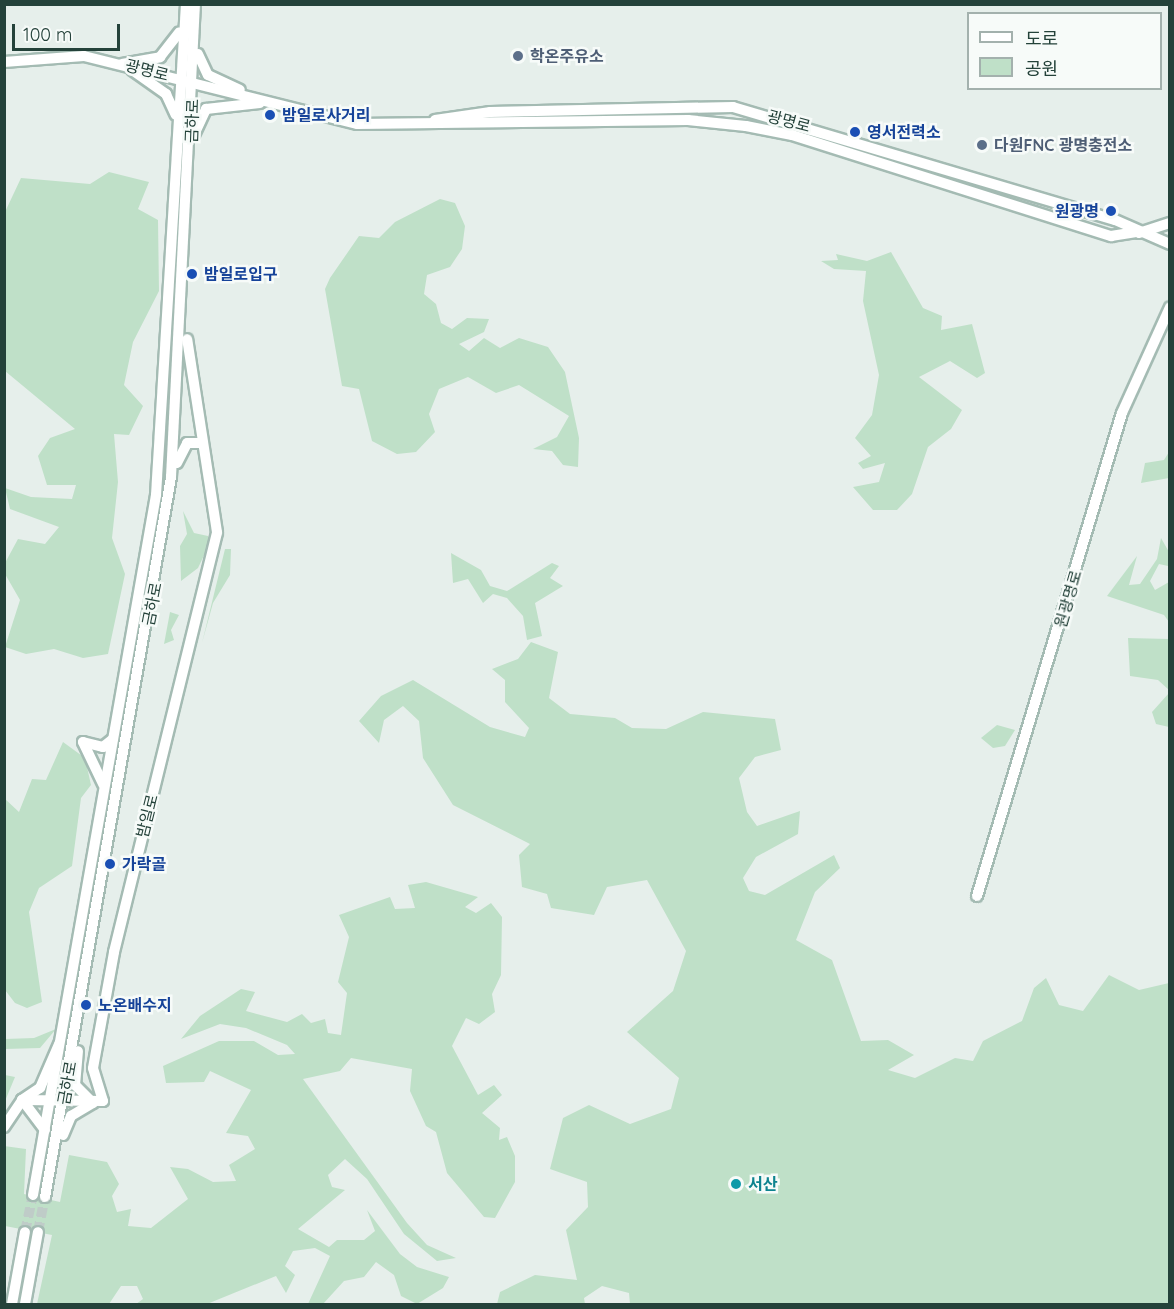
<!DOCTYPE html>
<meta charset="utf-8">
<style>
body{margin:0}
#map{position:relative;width:1174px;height:1309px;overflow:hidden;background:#e6efeb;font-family:Quicksand,"Noto Sans KR",sans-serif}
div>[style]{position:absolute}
.green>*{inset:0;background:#bfe0c8}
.secondary-tunnel>*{height:10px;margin-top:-5px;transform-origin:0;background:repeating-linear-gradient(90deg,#bfccc8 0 10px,transparent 0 15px)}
.roads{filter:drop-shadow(2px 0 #a4bbb3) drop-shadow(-2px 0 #a4bbb3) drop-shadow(0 2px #a4bbb3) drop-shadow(0 -2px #a4bbb3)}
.secondary>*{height:10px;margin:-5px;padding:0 5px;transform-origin:5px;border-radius:5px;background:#fff}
.dots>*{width:16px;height:16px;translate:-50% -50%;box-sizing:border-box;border:3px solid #f7fbf9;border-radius:50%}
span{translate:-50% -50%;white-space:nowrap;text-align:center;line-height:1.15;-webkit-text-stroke:5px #f7fbf9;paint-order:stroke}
.service-label{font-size:16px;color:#4e5e75;font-weight:700}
.left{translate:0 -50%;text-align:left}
.street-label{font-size:16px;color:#24423a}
.transit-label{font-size:16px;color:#164399;font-weight:700}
.right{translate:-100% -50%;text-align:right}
.culture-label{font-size:16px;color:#0d838f;font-weight:700}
.frame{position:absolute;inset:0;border:6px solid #24423a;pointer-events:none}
.legend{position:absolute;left:967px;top:12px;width:195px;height:78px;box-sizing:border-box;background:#f7fbf9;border:2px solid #a3b1ad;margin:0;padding:8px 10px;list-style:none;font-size:18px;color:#24423a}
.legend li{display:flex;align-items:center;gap:12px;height:30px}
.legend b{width:30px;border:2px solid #a3b1ad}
.scale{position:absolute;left:12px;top:24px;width:108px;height:27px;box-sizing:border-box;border:3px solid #24423a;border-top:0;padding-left:8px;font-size:18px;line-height:21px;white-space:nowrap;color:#24423a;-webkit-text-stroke:4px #f7fbf9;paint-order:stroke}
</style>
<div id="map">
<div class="green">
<div style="clip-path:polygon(109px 172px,149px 182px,138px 209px,158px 220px,159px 291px,133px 342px,124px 385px,143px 406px,129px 435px,114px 434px,118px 482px,112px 538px,125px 574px,108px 654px,83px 658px,54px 649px,26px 654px,5px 647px,20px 600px,5px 574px,5px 563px,18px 539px,45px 544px,59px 527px,10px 509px,5px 488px,31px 497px,72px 499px,76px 485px,47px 485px,38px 456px,50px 438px,75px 429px,5px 371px,5px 212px,21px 178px,90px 184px)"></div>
<div style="clip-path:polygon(440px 199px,455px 203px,465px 226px,462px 249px,450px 267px,427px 275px,424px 294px,436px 304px,441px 323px,452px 329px,467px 318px,489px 319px,484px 332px,459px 344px,469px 351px,484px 338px,500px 348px,519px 338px,548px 347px,565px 372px,579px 438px,578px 467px,563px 465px,552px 451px,533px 449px,557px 437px,569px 416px,519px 385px,496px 393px,468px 377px,439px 389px,429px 414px,435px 432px,416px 452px,397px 454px,372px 441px,359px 389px,342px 386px,325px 289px,330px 278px,359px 236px,379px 238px,395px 222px)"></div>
<div style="clip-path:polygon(891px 252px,923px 308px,942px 316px,941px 330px,972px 324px,985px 373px,977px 378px,950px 361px,919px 377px,962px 410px,951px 429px,928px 447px,912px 494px,897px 510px,873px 510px,853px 487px,879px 482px,885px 463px,863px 469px,858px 463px,871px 456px,855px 438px,872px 415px,879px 375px,863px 301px,866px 271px,834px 269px,821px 261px,838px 260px,836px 254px,867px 261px)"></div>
<div style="clip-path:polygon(1169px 452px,1169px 478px,1141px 483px,1145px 463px,1164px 460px)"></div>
<div style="clip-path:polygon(183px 511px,194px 533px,208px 536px,208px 547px,198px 568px,181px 581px,180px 546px,187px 534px)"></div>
<div style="clip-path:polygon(1161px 538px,1169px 552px,1169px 573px,1168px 566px,1159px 564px,1150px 581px,1155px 590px,1169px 582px,1169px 622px,1164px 615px,1107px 596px,1137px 556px,1129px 585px,1140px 584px,1157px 559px)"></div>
<div style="clip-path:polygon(225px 549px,231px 549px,230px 575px,213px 603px,202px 643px)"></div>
<div style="clip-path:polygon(451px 553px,481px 570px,490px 586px,507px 591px,552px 563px,559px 566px,550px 578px,563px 586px,535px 603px,542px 636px,527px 640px,523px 616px,507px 598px,493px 594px,483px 603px,468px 579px,453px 583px)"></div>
<div style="clip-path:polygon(170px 612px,179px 615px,171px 630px,174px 640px,164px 644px)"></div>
<div style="clip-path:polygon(1128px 638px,1169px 639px,1169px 690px,1158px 680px,1130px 676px)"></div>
<div style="clip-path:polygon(531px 642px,558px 652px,549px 698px,570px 714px,615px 718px,632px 728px,666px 729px,703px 712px,775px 719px,781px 750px,755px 757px,739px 778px,747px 812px,757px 826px,800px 811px,798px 834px,756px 857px,743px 878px,749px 891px,765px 895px,834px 855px,840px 868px,815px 892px,796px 940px,832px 960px,861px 1041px,888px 1040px,914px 1055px,888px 1070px,915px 1078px,955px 1058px,973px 1061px,983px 1041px,1022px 1021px,1034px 988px,1046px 978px,1059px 1005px,1083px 1011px,1109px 975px,1139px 990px,1169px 983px,1169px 1304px,630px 1304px,629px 1293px,602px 1286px,584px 1298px,585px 1304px,497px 1304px,500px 1292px,535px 1275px,577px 1280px,566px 1230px,588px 1207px,587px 1182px,550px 1169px,563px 1118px,589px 1105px,630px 1124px,671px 1109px,679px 1078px,627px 1032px,673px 991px,686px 951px,647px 880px,607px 887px,594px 915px,551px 908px,547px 894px,522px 887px,519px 855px,530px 844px,453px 805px,423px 758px,419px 721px,403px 706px,384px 720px,379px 743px,359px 721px,381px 696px,413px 680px,490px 727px,525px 737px,529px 728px,505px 702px,505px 680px,492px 669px,518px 659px)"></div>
<div style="clip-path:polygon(1169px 693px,1169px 727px,1156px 724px,1152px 712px)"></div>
<div style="clip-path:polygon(997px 725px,1015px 730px,1005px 746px,993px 748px,981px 738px)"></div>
<div style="clip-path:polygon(63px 742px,85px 758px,91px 785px,81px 798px,72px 866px,39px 888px,29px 912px,42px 1002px,27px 1008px,15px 1003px,5px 990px,4px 798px,19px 812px,32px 779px,46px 780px)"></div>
<div style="clip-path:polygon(426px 882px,478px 897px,465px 907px,476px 913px,491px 903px,502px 917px,501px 975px,492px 994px,495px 1012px,479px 1024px,466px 1018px,452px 1046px,478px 1095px,494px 1085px,502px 1095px,482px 1113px,500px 1128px,499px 1140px,507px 1137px,515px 1156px,515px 1182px,495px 1218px,484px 1217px,447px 1173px,436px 1132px,426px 1126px,410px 1091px,412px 1069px,351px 1058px,340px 1071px,303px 1079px,407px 1223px,427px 1245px,456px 1258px,437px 1261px,404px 1234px,367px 1179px,345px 1159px,328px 1175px,332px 1187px,345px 1190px,298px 1229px,329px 1247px,337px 1240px,364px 1240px,375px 1231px,367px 1210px,400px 1254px,417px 1267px,449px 1277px,443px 1288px,417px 1304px,401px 1296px,394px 1275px,376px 1262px,364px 1277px,344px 1281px,323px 1304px,308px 1304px,330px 1256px,315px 1248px,293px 1251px,285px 1266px,295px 1275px,286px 1293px,276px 1276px,207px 1304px,136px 1304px,143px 1299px,137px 1286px,121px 1286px,109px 1304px,37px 1304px,52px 1235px,5px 1226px,4px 1146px,26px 1149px,24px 1194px,60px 1202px,69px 1155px,107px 1162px,119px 1184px,112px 1196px,117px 1212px,131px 1209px,128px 1226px,151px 1228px,188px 1199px,170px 1167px,188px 1169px,213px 1182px,236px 1181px,229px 1165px,255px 1149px,248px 1136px,226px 1133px,251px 1090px,210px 1071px,204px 1082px,166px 1083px,163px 1066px,219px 1041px,254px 1041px,278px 1055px,295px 1054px,287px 1045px,246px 1028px,220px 1024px,181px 1039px,200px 1016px,241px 989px,255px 992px,246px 1011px,287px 1022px,302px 1014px,311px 1023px,325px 1019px,328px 1033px,341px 1035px,347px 993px,338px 982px,349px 937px,339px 915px,390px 897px,395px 909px,415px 908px,408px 885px)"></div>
<div style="clip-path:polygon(56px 1029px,40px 1048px,5px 1049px,5px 1039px,34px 1038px)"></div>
<div style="clip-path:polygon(5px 1075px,15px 1077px,5px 1101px,4px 1075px)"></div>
</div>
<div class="secondary-tunnel">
<div style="left:25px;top:1232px;width:38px;rotate:-78deg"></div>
<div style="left:38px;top:1232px;width:36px;rotate:-79deg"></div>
</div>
<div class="roads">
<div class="secondary">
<div style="left:198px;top:54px;width:23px;rotate:65deg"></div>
<div style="left:208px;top:75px;width:35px;rotate:25deg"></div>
<div style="left:4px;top:62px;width:80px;rotate:-4.3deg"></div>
<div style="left:84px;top:56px;width:281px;rotate:14deg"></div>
<div style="left:357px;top:124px;width:331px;rotate:-0.7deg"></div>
<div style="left:688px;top:120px;width:58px;rotate:5.9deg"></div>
<div style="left:746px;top:126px;width:47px;rotate:11.1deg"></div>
<div style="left:792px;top:135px;width:335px;rotate:17.6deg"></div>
<div style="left:1111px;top:236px;width:24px;rotate:-9deg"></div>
<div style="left:122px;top:64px;width:39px;rotate:-10deg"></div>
<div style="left:160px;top:57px;width:31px;rotate:-52deg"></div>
<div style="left:132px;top:70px;width:42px;rotate:35.2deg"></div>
<div style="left:166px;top:94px;width:23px;rotate:65deg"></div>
<div style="left:435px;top:120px;width:56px;rotate:-8.3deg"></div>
<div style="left:490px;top:112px;width:243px;rotate:-1.2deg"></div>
<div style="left:733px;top:107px;width:398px;rotate:16.5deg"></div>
<div style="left:1115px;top:220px;width:60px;rotate:23.6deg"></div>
<div style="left:194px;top:135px;width:29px;rotate:-65deg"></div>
<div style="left:206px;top:109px;width:54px;rotate:-6.3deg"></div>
<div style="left:1139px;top:233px;width:33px;rotate:-18deg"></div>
<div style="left:177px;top:463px;width:22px;rotate:-63deg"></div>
<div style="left:187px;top:443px;width:14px"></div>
<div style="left:83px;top:742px;width:47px;rotate:64.5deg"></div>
<div style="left:83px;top:742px;width:21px;rotate:14deg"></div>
<div style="left:103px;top:747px;width:13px;rotate:-39deg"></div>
<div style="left:977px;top:896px;width:504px;rotate:-73.29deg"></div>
<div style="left:1122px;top:413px;width:116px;rotate:-65.6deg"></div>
<div style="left:4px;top:1127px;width:32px;rotate:-56deg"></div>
<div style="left:22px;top:1100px;width:81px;rotate:0.7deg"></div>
<div style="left:103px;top:1101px;width:34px;rotate:-107deg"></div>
<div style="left:93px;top:1068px;width:118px;rotate:-79.7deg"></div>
<div style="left:114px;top:952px;width:432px;rotate:-76.2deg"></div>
<div style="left:217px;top:532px;width:195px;rotate:-98.8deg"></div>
<div style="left:45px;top:1130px;width:38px;rotate:-127deg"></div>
<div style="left:22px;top:1100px;width:22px;rotate:-34deg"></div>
<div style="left:40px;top:1088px;width:48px;rotate:-66.6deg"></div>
<div style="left:63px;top:1135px;width:21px;rotate:-67deg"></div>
<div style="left:71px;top:1116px;width:26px;rotate:-31deg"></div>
<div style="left:93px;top:1103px;width:25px;rotate:-135deg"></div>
<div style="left:75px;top:1085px;width:34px;rotate:-85deg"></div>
<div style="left:33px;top:1195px;width:711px;rotate:-80.03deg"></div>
<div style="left:156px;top:495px;width:492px;rotate:-86.5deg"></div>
<div style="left:45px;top:1197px;width:731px;rotate:-80.07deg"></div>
<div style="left:171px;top:477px;width:474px;rotate:-87.1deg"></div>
<div style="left:12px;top:1304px;width:73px;rotate:-79.8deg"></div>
<div style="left:25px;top:1304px;width:73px;rotate:-79.8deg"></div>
</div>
</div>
<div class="dots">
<div style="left:518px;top:56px;background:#5c6f8a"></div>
<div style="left:270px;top:115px;background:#1a4fb4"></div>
<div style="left:855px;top:132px;background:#1a4fb4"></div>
<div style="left:982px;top:145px;background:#5c6f8a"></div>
<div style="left:1111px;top:211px;background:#1a4fb4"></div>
<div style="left:192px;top:274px;background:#1a4fb4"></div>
<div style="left:110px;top:864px;background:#1a4fb4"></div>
<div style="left:86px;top:1005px;background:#1a4fb4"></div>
<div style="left:736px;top:1184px;background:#0f9aa8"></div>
</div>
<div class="service-label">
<span class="left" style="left:530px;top:56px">학온주유소</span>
<span class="left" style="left:994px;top:145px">다원FNC 광명충전소</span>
</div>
<div class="street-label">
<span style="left:147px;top:70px;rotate:14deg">광명로</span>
<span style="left:192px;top:121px;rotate:-88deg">금하로</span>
<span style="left:789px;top:121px;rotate:15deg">광명로</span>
<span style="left:1068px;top:599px;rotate:-74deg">원광명로</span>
<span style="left:152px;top:604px;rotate:-79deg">금하로</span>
<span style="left:147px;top:816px;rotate:-76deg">밤일로</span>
<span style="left:67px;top:1083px;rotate:-80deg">금하로</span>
</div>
<div class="transit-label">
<span class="left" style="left:282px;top:115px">밤일로사거리</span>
<span class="left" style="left:867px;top:132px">영서전력소</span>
<span class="right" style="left:1099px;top:211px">원광명</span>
<span class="left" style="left:204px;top:274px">밤일로입구</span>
<span class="left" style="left:122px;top:864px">가락골</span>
<span class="left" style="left:98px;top:1005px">노온배수지</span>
</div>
<div class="culture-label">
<span class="left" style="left:748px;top:1184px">서산</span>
</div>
<div class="frame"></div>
<ul class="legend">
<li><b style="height:8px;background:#fff"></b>도로</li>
<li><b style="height:16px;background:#bfe0c8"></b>공원</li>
</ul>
<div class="scale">100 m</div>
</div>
